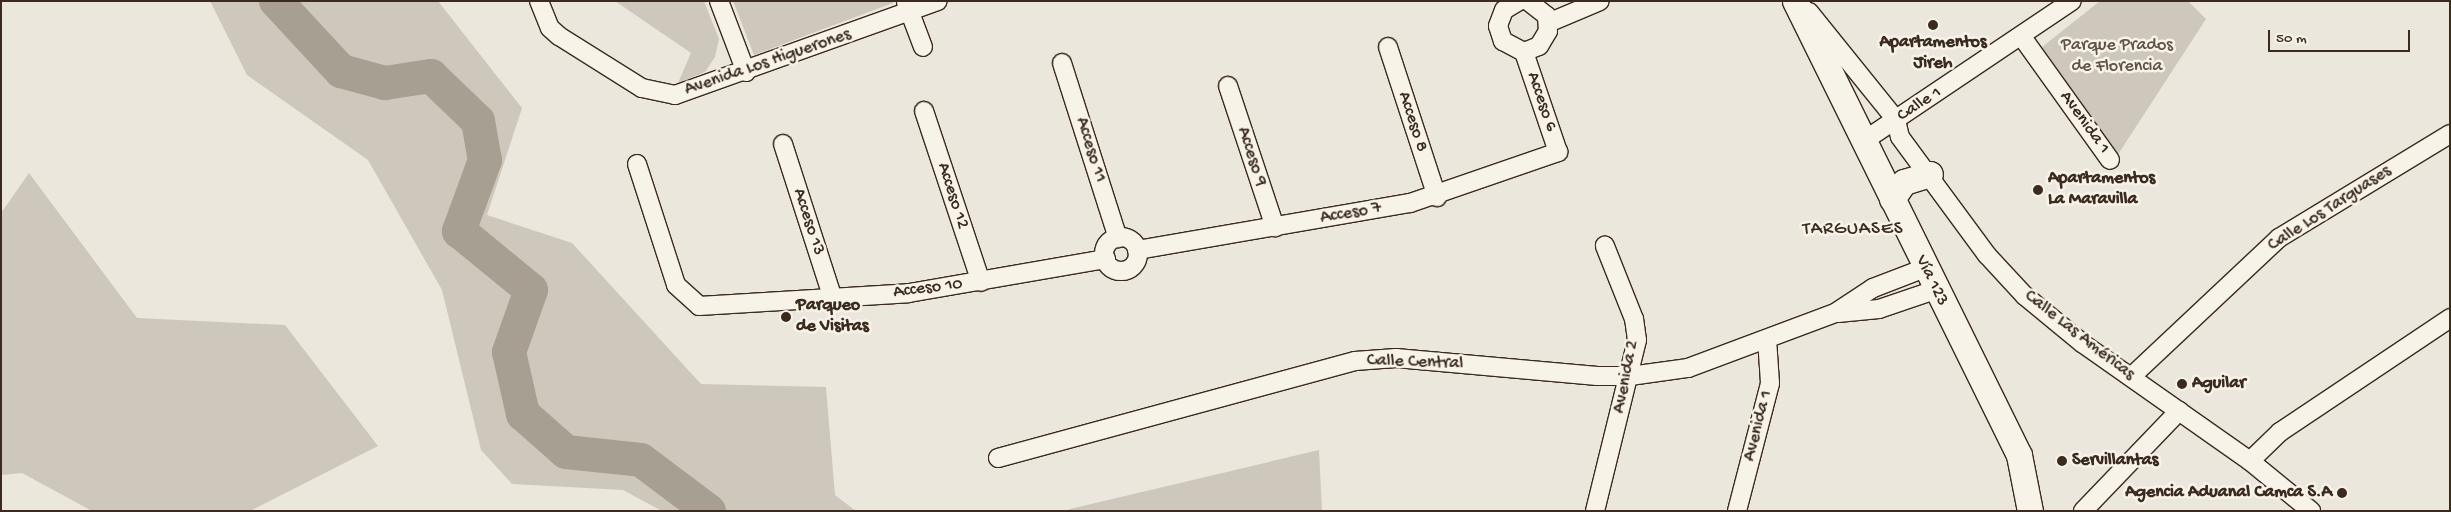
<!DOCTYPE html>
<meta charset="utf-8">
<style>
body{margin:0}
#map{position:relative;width:2451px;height:512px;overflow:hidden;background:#ece7dc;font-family:"Gochi Hand",sans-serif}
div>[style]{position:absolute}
.green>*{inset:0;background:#cec8bc}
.river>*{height:34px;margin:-17px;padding:0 17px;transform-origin:17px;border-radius:17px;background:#a89f93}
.roads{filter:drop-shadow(1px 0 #3b2a1e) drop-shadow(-1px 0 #3b2a1e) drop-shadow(0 1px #3b2a1e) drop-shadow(0 -1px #3b2a1e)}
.minor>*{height:18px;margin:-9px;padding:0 9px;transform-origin:9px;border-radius:9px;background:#f7f3e8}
.minor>.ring{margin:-9px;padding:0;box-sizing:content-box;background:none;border:18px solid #f7f3e8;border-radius:50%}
.secondary>*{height:25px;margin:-12.5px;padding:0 12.5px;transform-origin:12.5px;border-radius:12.5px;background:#f7f3e8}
.dots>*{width:14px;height:14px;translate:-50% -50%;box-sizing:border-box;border:2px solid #f7f3e8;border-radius:50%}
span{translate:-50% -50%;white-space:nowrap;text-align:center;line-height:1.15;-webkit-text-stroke:5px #f7f3e8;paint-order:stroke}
.poi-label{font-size:18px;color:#3b2a1e;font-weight:700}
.left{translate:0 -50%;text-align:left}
.right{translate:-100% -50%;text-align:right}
.park-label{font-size:18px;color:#605246}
.street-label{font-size:18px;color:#3b2a1e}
.neighbourhood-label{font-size:19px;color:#3b2a1e;letter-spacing:1px}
.frame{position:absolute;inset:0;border:2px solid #3b2a1e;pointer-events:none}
.scale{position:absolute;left:2268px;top:30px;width:142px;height:22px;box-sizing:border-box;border:2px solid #3b2a1e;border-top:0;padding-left:6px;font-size:15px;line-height:18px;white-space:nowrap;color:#3b2a1e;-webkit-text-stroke:4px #f7f3e8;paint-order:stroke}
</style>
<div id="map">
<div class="green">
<div style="clip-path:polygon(210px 1px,438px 1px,522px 108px,487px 215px,572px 243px,701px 384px,826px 387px,835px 495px,856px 511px,662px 511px,623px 490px,512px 484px,481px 450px,442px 290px,368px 160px,247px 75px)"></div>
<div style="clip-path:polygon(615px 1px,704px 1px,719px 39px,715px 57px,705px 72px,678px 83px,691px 53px)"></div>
<div style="clip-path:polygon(733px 1px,893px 1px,893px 3px,754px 55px)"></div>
<div style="clip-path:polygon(2100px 1px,2188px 1px,2206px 19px,2117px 156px,2042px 47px)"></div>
<div style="clip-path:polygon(29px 173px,137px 318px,285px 325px,378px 446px,250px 511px,92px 511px,22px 473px,1px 475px,1px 213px)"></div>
<div style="clip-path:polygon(1319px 450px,1322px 511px,1065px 511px,1070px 509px)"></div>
</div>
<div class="river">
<div style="left:276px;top:1px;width:96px;rotate:47.1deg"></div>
<div style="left:341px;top:71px;width:46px;rotate:15.3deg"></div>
<div style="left:385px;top:83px;width:47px;rotate:-8.7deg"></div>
<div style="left:431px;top:76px;width:65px;rotate:43.8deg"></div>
<div style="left:478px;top:121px;width:40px;rotate:80deg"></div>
<div style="left:485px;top:160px;width:76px;rotate:110.1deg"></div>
<div style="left:459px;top:231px;width:93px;rotate:39.3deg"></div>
<div style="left:531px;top:290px;width:66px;rotate:109.5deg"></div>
<div style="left:509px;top:352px;width:64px;rotate:77.3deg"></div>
<div style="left:523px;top:414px;width:57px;rotate:41.5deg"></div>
<div style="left:566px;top:452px;width:75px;rotate:6.1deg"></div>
<div style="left:641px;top:460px;width:85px;rotate:36.9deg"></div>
</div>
<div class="roads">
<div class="minor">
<div style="left:539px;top:1px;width:29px;rotate:68deg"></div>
<div style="left:550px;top:28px;width:12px;rotate:42deg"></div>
<div style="left:559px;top:36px;width:98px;rotate:32.1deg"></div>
<div style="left:642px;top:88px;width:34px;rotate:12deg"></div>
<div style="left:675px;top:95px;width:279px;rotate:-19.7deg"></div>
<div style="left:719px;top:1px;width:76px;rotate:69.2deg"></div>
<div style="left:1519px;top:1px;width:17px;rotate:149deg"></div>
<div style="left:1504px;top:10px;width:17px;rotate:111deg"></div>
<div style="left:1498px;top:26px;width:16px;rotate:72deg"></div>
<div style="left:1503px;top:41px;width:24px;rotate:28deg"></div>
<div style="left:1524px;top:52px;width:16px;rotate:-22deg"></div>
<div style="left:1539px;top:46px;width:17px;rotate:-59deg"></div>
<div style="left:1548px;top:31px;width:15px;rotate:-94deg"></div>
<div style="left:1547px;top:16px;width:24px;rotate:-142deg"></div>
<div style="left:906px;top:2px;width:48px;rotate:69.3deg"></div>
<div style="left:1809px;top:12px;width:139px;rotate:51.1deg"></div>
<div style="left:1896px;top:120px;width:17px;rotate:77deg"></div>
<div style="left:1900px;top:137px;width:147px;rotate:53.6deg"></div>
<div style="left:1987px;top:255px;width:56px;rotate:47.2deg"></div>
<div style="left:2025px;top:296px;width:74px;rotate:39.5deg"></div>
<div style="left:2082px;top:343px;width:205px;rotate:35.1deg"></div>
<div style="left:2250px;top:461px;width:79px;rotate:39.3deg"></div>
<div style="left:1548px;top:23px;width:56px;rotate:-22.9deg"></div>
<div style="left:2022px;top:37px;width:151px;rotate:54.4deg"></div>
<div style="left:1388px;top:47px;width:158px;rotate:71.9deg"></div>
<div style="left:1062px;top:63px;width:184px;rotate:72.3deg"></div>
<div style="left:1228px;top:86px;width:149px;rotate:71.6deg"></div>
<div style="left:924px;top:111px;width:180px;rotate:71.6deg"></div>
<div style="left:1865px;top:140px;width:249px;rotate:-33.9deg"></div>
<div style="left:783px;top:144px;width:163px;rotate:72.1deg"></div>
<div style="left:637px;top:164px;width:127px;rotate:72.1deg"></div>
<div style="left:676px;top:285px;width:31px;rotate:42deg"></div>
<div style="left:699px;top:306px;width:210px;rotate:-3.5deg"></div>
<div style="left:909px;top:293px;width:200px;rotate:-9.8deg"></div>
<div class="ring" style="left:1104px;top:237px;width:16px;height:16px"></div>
<div style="left:1137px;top:250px;width:277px;rotate:-9.8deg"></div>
<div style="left:1410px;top:203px;width:157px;rotate:-19deg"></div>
<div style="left:1558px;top:152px;width:106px;rotate:-108.8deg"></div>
<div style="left:1838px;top:313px;width:41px;rotate:-5.6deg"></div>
<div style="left:1879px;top:309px;width:59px;rotate:-18.7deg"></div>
<div style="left:2131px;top:377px;width:203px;rotate:-43.2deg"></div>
<div style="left:2279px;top:238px;width:200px;rotate:-31.3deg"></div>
<div style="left:998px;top:458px;width:370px;rotate:-15.2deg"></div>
<div style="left:1355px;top:361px;width:41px;rotate:-4.2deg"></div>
<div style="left:1396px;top:358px;width:202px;rotate:5.1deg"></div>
<div style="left:1597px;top:376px;width:33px"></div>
<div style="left:1630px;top:376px;width:59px;rotate:-7.9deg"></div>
<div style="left:1688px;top:368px;width:157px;rotate:-20.5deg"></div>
<div style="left:1835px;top:313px;width:45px;rotate:-33.3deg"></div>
<div style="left:1873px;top:288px;width:56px;rotate:-21deg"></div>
<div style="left:2250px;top:461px;width:42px;rotate:-44deg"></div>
<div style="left:2280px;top:432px;width:205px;rotate:-33.8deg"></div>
<div style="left:1595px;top:511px;width:176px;rotate:-76.2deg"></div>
<div style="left:1637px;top:340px;width:21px;rotate:-98deg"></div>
<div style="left:1634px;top:319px;width:79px;rotate:-111.7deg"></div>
<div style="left:1737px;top:511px;width:132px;rotate:-75.5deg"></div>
<div style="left:1770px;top:383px;width:44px;rotate:-93.9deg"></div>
<div style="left:2083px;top:511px;width:139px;rotate:-46.2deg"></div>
</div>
<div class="secondary">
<div style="left:1795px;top:1px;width:506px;rotate:63.74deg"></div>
<div style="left:2019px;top:455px;width:57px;rotate:78.9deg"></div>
<div style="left:1892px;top:199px;width:21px;rotate:-55deg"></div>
<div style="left:1904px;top:182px;width:27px;rotate:-17deg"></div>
</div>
</div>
<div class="dots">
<div style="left:1933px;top:25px;background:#3b2a1e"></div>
<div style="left:2038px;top:190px;background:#3b2a1e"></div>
<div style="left:786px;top:317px;background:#3b2a1e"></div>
<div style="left:2182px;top:384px;background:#3b2a1e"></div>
<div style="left:2062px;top:461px;background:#3b2a1e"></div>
<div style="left:2342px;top:493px;background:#3b2a1e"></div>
</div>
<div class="poi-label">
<span style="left:1933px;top:54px">Apartamentos<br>Jireh</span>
<span class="left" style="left:2048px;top:190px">Apartamentos<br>La Maravilla</span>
<span class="left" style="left:796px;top:317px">Parqueo<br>de Visitas</span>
<span class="left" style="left:2192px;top:384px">Aguilar</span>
<span class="left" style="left:2072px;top:461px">Servillantas</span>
<span class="right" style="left:2332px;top:493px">Agencia Aduanal Camca S.A</span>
</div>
<div class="park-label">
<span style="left:2117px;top:57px">Parque Prados<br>de Florencia</span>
</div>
<div class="street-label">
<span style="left:768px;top:63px;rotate:-19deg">Avenida Los Higuerones</span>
<span style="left:1541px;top:102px;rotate:71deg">Acceso 6</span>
<span style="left:1920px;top:105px;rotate:-33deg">Calle 1</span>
<span style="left:1412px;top:122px;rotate:72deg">Acceso 8</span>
<span style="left:2084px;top:123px;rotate:54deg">Avenida 1</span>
<span style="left:1090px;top:150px;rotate:72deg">Acceso 11</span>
<span style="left:1251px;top:157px;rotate:71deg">Acceso 9</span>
<span style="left:952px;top:196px;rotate:72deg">Acceso 12</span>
<span style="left:2330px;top:209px;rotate:-33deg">Calle Los Targuases</span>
<span style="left:1351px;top:214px;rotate:-10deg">Acceso 7</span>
<span style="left:808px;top:222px;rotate:72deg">Acceso 13</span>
<span style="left:1931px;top:281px;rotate:64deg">Vía 123</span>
<span style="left:928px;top:289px;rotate:-7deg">Acceso 10</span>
<span style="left:2079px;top:336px;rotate:38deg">Calle Las Américas</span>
<span style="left:1415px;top:363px;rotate:2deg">Calle Central</span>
<span style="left:1627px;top:377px;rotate:-79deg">Avenida 2</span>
<span style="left:1759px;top:426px;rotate:-76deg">Avenida 1</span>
</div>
<div class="neighbourhood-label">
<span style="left:1853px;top:230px">TARGUASES</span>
</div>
<div class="frame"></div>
<div class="scale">50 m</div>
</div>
